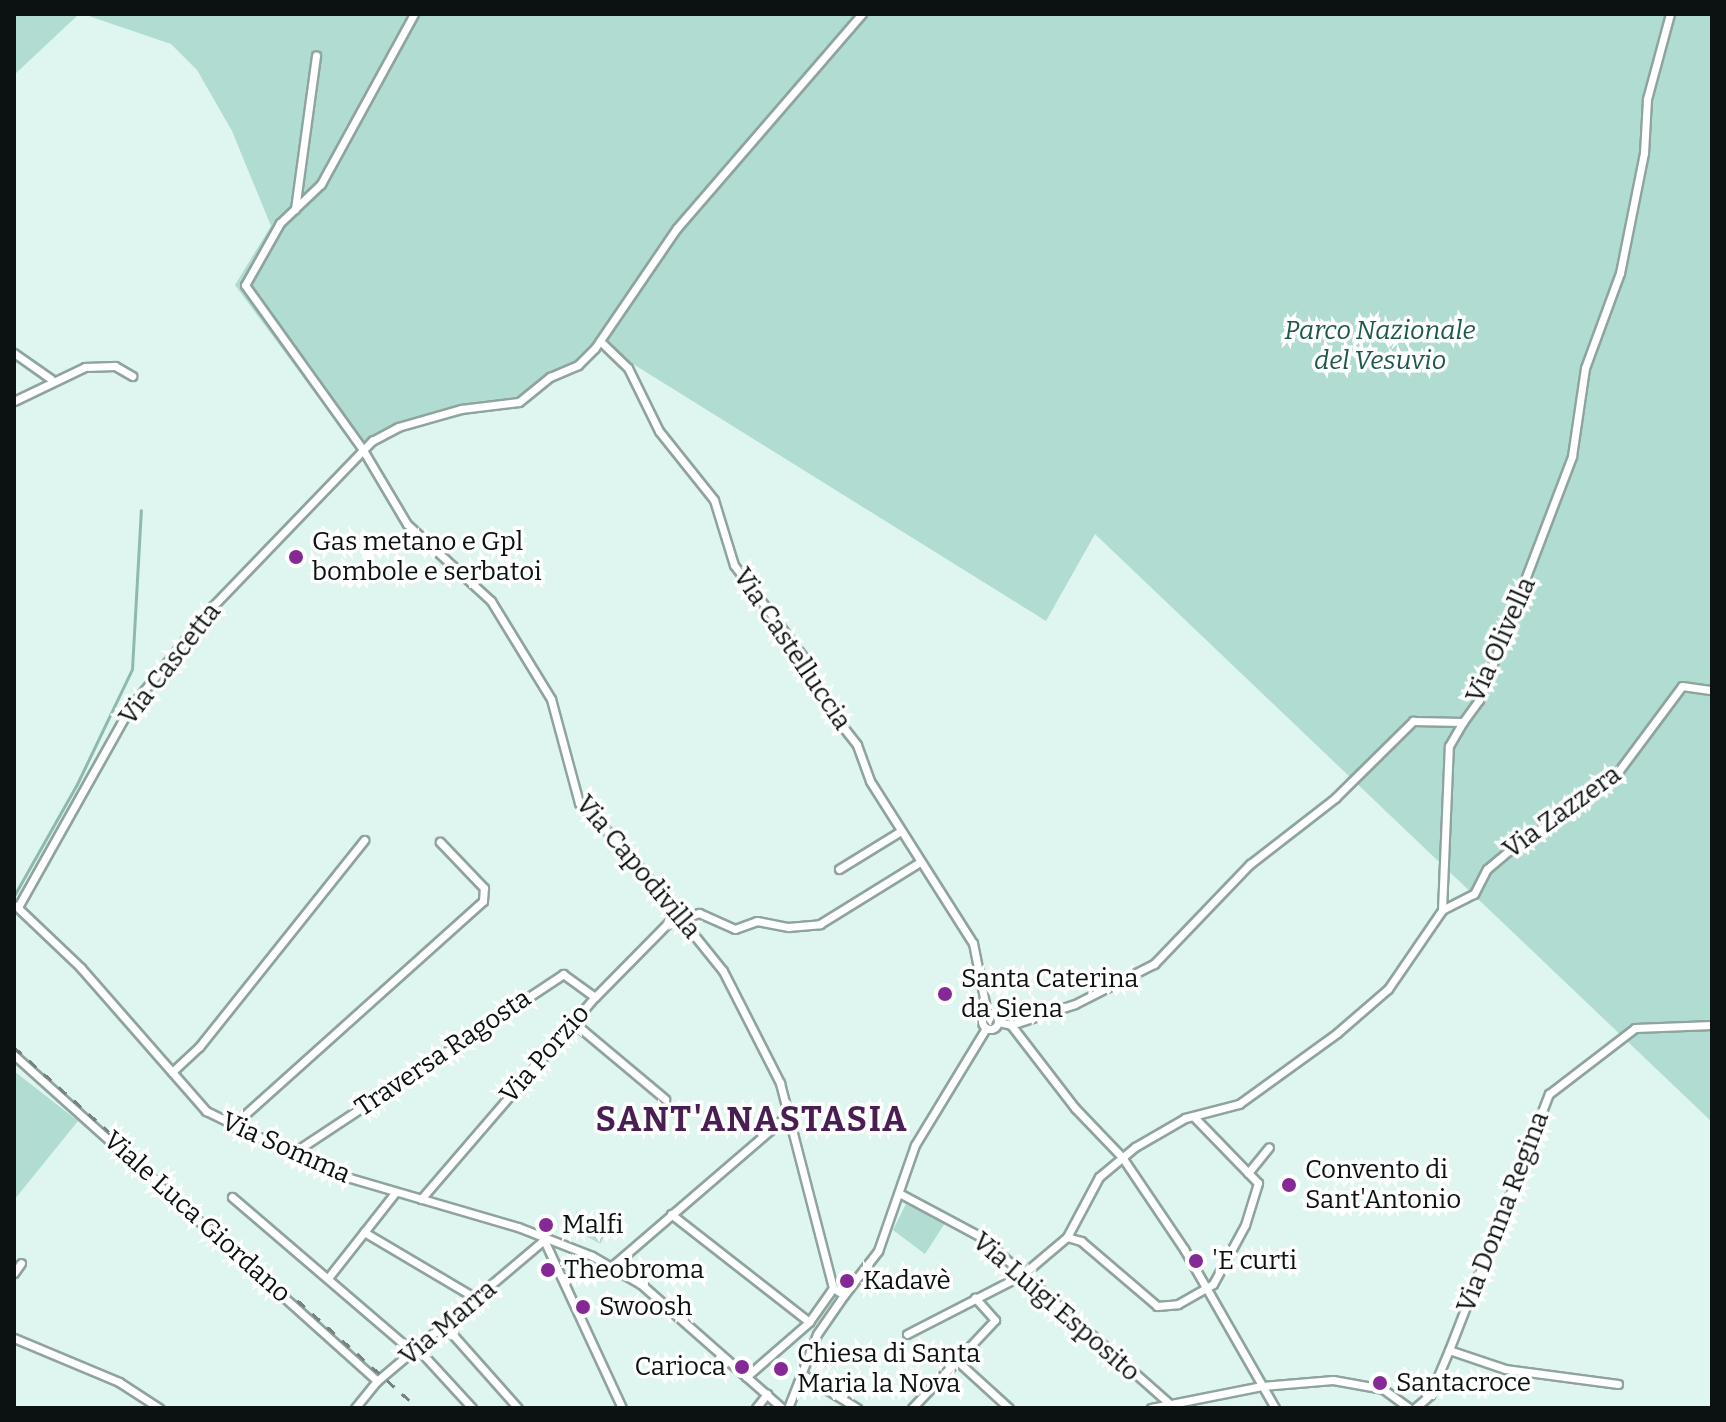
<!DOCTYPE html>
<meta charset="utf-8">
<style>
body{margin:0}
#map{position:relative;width:1726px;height:1422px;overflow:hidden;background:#dff5ef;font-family:Bitter,serif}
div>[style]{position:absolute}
.green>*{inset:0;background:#b0dcd2;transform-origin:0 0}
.stream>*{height:3px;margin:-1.5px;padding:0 1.5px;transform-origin:1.5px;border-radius:1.5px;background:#8db9af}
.roads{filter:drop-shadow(2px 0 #8fa39f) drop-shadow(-2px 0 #8fa39f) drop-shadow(0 2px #8fa39f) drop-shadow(0 -2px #8fa39f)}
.street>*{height:7px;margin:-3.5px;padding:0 3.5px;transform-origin:3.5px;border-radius:3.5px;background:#fff}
.street>.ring{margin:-3.5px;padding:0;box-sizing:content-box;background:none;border:7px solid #fff;border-radius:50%}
.rail>*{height:3px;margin-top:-1.5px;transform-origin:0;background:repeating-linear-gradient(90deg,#758480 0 10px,transparent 0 20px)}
.dots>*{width:22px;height:22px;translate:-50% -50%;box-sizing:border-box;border:4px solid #fff;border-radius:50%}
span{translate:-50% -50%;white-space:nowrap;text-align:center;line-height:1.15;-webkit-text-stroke:7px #fff;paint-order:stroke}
.park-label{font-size:26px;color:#1c584e;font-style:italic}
.poi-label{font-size:26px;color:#0b1211}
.left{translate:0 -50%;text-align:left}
.right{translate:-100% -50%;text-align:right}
.street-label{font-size:26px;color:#0b1211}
.district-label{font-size:34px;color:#491e52;font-weight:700;letter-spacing:2px}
.frame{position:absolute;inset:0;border:16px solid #0b1211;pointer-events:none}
</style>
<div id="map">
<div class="green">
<div style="clip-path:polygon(14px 14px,79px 14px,14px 75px)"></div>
<div style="clip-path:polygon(83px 14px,1712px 14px,1712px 1122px,1095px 534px,1046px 621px,609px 349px,601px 349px,576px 369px,504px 406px,403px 430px,357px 450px,235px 285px,271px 226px,232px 131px,197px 70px,171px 44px)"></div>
<div style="clip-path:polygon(14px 1071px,78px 1121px,14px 1200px)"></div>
<div style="clip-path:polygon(906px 1204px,945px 1223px,925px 1254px,893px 1230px)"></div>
<div style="left:577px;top:1211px;width:36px;height:18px;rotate:28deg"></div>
</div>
<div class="stream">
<div style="left:15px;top:894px;width:126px;rotate:-60.6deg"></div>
<div style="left:77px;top:784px;width:127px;rotate:-64.4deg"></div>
<div style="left:132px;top:669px;width:159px;rotate:-86.8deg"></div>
</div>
<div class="roads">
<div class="street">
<div style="left:414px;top:14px;width:194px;rotate:118.7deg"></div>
<div style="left:321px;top:184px;width:57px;rotate:136.4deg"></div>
<div style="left:280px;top:223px;width:71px;rotate:119.4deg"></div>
<div style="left:245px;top:285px;width:203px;rotate:54.4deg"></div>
<div style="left:363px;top:450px;width:86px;rotate:59.3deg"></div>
<div style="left:407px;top:524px;width:114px;rotate:42.5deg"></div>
<div style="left:491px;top:601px;width:115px;rotate:58.5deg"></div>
<div style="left:551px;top:699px;width:108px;rotate:74.9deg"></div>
<div style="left:579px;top:803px;width:62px;rotate:45deg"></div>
<div style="left:623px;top:847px;width:159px;rotate:51.1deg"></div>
<div style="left:723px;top:971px;width:126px;rotate:63deg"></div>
<div style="left:780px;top:1083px;width:212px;rotate:75.5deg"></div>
<div style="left:295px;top:209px;width:155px;rotate:-82.2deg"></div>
<div style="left:600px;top:341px;width:39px;rotate:44deg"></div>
<div style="left:628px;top:368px;width:70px;rotate:63.8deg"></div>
<div style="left:659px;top:431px;width:88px;rotate:51.4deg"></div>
<div style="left:714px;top:500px;width:68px;rotate:72.9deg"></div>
<div style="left:734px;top:565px;width:116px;rotate:53deg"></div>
<div style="left:804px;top:658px;width:63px;rotate:62.6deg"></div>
<div style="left:833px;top:714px;width:39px;rotate:52deg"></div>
<div style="left:857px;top:745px;width:38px;rotate:70deg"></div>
<div style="left:870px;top:781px;width:192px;rotate:57.6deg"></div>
<div style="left:973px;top:943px;width:71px;rotate:78.7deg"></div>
<div style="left:14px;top:353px;width:45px;rotate:35.1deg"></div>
<div style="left:14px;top:401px;width:79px;rotate:-25.6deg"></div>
<div style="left:85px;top:367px;width:30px;rotate:-2deg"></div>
<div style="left:115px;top:366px;width:20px;rotate:30deg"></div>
<div style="left:839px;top:869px;width:73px;rotate:-31.5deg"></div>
<div style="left:16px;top:906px;width:90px;rotate:43.6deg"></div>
<div style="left:81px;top:968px;width:190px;rotate:48.8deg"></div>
<div style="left:206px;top:1111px;width:141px;rotate:26deg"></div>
<div style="left:333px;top:1173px;width:193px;rotate:16.3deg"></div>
<div style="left:518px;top:1227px;width:79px;rotate:21.4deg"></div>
<div style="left:592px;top:1256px;width:58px;rotate:30.1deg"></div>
<div style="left:642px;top:1285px;width:186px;rotate:41.3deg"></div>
<div style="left:18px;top:907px;width:227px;rotate:-60.7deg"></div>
<div style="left:129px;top:709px;width:132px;rotate:-50.9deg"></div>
<div style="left:212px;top:607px;width:231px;rotate:-46.1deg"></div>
<div style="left:372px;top:441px;width:30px;rotate:-28deg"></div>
<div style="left:398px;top:427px;width:66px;rotate:-15.9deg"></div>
<div style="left:461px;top:409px;width:58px;rotate:-6.9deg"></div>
<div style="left:519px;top:402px;width:40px;rotate:-39deg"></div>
<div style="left:550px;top:377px;width:30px;rotate:-23deg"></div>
<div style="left:578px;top:365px;width:24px;rotate:-45deg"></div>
<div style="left:595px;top:348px;width:145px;rotate:-55.7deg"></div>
<div style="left:677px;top:228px;width:283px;rotate:-49.2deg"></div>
<div style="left:1442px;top:910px;width:36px;rotate:-27deg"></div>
<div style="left:1474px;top:894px;width:28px;rotate:-63deg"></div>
<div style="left:1487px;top:869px;width:31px;rotate:-40deg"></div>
<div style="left:1511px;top:849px;width:122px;rotate:-34.3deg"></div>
<div style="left:1612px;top:780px;width:117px;rotate:-53.3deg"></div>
<div style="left:1682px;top:686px;width:30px;rotate:8deg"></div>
<div style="left:1442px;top:910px;width:164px;rotate:-87.6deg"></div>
<div style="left:1449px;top:746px;width:28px;rotate:-60deg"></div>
<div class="ring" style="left:982px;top:1013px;width:9px;height:9px"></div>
<div style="left:573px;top:1022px;width:120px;rotate:39.9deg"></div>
<div style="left:999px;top:1022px;width:12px;rotate:14deg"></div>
<div style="left:1011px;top:1025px;width:105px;rotate:52.4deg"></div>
<div style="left:1075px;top:1108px;width:68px;rotate:46.2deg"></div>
<div style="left:1122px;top:1157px;width:111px;rotate:56deg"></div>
<div style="left:1184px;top:1249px;width:183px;rotate:60.2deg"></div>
<div style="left:1011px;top:1025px;width:67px;rotate:-18.2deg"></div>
<div style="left:1075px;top:1004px;width:89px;rotate:-26.9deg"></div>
<div style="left:1154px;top:964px;width:139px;rotate:-46.2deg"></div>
<div style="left:1250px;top:864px;width:108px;rotate:-37.8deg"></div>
<div style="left:1335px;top:798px;width:110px;rotate:-44.6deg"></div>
<div style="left:1413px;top:721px;width:50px;rotate:1.1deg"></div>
<div style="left:1463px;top:722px;width:27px;rotate:-54deg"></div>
<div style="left:1479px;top:700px;width:261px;rotate:-69.1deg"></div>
<div style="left:1572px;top:456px;width:89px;rotate:-81.6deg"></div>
<div style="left:1585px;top:368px;width:101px;rotate:-69.8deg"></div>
<div style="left:1620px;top:273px;width:122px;rotate:-78.7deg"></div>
<div style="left:1644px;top:153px;width:54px;rotate:-86.8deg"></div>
<div style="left:1647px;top:99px;width:88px;rotate:-74.9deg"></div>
<div style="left:14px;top:1055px;width:488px;rotate:41.9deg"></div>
<div style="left:172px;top:1072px;width:37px;rotate:-43deg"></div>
<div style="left:199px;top:1047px;width:265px;rotate:-51.4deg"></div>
<div style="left:231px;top:1127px;width:338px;rotate:-41.9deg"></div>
<div style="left:483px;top:901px;width:13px;rotate:-86deg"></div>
<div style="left:484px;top:888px;width:64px;rotate:-133.7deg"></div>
<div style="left:290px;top:1155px;width:328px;rotate:-33.5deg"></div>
<div style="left:563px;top:974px;width:39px;rotate:36deg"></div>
<div style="left:1248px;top:1173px;width:33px;rotate:-51deg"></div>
<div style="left:899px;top:1193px;width:93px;rotate:28.2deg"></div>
<div style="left:981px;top:1237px;width:258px;rotate:41.5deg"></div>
<div style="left:232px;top:1197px;width:238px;rotate:40.6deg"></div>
<div style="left:421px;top:1199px;width:267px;rotate:-49.3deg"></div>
<div style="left:595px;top:997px;width:114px;rotate:-45.4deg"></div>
<div style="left:675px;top:916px;width:9px;rotate:21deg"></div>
<div style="left:683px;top:919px;width:17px;rotate:-21deg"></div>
<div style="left:699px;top:913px;width:39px;rotate:24deg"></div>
<div style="left:735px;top:929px;width:23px;rotate:-20deg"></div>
<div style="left:757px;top:921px;width:32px;rotate:11deg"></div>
<div style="left:788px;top:927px;width:32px;rotate:-5deg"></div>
<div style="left:820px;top:924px;width:118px;rotate:-31.8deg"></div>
<div style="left:671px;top:1214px;width:175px;rotate:38deg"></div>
<div style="left:364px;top:1232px;width:134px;rotate:30.6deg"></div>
<div style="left:1067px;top:1237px;width:15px;rotate:16deg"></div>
<div style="left:1081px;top:1241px;width:100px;rotate:40.5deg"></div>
<div style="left:1157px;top:1306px;width:21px;rotate:-5deg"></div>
<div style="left:1178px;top:1304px;width:40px;rotate:-29.7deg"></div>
<div style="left:1213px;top:1284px;width:67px;rotate:-61.5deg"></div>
<div style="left:1245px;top:1225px;width:44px;rotate:-72.8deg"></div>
<div style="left:1258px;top:1183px;width:93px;rotate:-134.1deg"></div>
<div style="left:544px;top:1240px;width:185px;rotate:65.1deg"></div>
<div style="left:611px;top:1267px;width:236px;rotate:-40.7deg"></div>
<div style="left:14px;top:1273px;width:12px;rotate:-55deg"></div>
<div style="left:328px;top:1278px;width:108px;rotate:-51.8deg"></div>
<div style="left:844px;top:1295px;width:56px;rotate:-52.3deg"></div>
<div style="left:878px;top:1251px;width:112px;rotate:-70.8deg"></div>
<div style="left:915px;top:1145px;width:137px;rotate:-58.7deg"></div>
<div style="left:446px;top:1327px;width:108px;rotate:48.4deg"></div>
<div style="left:907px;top:1334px;width:129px;rotate:-27.2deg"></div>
<div style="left:1022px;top:1275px;width:59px;rotate:-40.2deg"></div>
<div style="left:1067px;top:1237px;width:68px;rotate:-61.9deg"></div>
<div style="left:1099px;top:1177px;width:47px;rotate:-39.8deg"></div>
<div style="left:1135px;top:1147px;width:58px;rotate:-30.1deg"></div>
<div style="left:1185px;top:1118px;width:56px;rotate:-14.5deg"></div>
<div style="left:1239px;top:1104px;width:121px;rotate:-35.9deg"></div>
<div style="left:1337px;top:1033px;width:67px;rotate:-40.8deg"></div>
<div style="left:1388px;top:989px;width:96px;rotate:-55.6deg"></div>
<div style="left:14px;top:1338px;width:114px;rotate:22.7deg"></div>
<div style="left:119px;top:1382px;width:48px;rotate:33deg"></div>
<div style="left:418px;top:1349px;width:80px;rotate:47.5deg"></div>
<div style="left:1449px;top:1350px;width:59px;rotate:18.7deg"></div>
<div style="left:1505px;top:1369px;width:114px;rotate:7.6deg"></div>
<div style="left:954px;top:1358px;width:74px;rotate:42.3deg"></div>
<div style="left:802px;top:1374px;width:65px;rotate:31.7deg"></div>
<div style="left:746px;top:1377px;width:84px;rotate:-41.1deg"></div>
<div style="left:809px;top:1322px;width:42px;rotate:-54.8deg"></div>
<div style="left:833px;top:1288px;width:13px;rotate:32deg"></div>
<div style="left:844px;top:1295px;width:47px;rotate:124.7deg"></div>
<div style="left:817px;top:1334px;width:79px;rotate:111.4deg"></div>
<div style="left:355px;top:1408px;width:35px;rotate:-51deg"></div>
<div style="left:377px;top:1381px;width:219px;rotate:-40.2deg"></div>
<div style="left:756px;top:1408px;width:18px;rotate:-52deg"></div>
<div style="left:912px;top:1408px;width:121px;rotate:-46.7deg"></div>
<div style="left:995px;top:1320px;width:30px;rotate:-132deg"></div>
<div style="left:1151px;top:1408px;width:113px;rotate:-11.2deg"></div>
<div style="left:1262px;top:1386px;width:71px;rotate:-4.8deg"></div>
<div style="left:1333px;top:1380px;width:51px;rotate:10.2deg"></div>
<div style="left:1383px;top:1389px;width:32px;rotate:36deg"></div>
<div style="left:1415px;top:1408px;width:20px;rotate:-41deg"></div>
<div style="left:1430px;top:1395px;width:49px;rotate:-67.1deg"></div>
<div style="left:1449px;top:1350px;width:275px;rotate:-68.7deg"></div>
<div style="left:1549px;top:1094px;width:108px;rotate:-37.5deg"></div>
<div style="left:1635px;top:1028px;width:77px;rotate:-2.2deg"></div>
</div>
</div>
<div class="rail">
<div style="left:14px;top:1047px;width:542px;rotate:41.78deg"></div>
</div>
<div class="dots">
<div style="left:296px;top:557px;background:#842995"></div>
<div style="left:945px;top:994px;background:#842995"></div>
<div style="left:1289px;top:1185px;background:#842995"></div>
<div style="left:546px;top:1225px;background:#842995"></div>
<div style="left:1196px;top:1261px;background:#842995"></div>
<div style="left:548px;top:1270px;background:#842995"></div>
<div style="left:847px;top:1281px;background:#842995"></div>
<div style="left:583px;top:1307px;background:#842995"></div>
<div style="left:742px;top:1367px;background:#842995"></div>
<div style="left:781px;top:1369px;background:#842995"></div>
<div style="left:1380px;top:1383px;background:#842995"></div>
</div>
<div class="park-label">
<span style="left:1380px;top:346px">Parco Nazionale<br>del Vesuvio</span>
</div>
<div class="poi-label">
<span class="left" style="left:312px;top:557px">Gas metano e Gpl<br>bombole e serbatoi</span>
<span class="left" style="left:961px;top:994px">Santa Caterina<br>da Siena</span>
<span class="left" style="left:1305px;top:1185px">Convento di<br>Sant'Antonio</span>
<span class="left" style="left:562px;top:1225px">Malfi</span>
<span class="left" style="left:1212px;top:1261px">'E curti</span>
<span class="left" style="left:564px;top:1270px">Theobroma</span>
<span class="left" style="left:863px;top:1281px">Kadavè</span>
<span class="left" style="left:599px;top:1307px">Swoosh</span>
<span class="left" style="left:797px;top:1369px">Chiesa di Santa<br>Maria la Nova</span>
<span class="right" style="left:726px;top:1367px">Carioca</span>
<span class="left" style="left:1396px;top:1383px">Santacroce</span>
</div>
<div class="street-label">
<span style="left:1501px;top:640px;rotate:-66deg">Via Olivella</span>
<span style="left:792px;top:649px;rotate:56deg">Via Castelluccia</span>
<span style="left:170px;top:664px;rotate:-52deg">Via Cascetta</span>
<span style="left:1562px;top:812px;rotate:-36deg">Via Zazzera</span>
<span style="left:638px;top:867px;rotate:50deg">Via Capodivilla</span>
<span style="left:443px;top:1053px;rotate:-34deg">Traversa Ragosta</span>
<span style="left:545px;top:1054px;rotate:-49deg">Via Porzio</span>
<span style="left:286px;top:1148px;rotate:24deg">Via Somma</span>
<span style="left:1503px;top:1212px;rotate:-69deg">Via Donna Regina</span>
<span style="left:197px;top:1217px;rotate:42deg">Viale Luca Giordano</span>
<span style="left:1056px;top:1307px;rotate:41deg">Via Luigi Esposito</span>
<span style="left:448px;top:1323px;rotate:-40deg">Via Marra</span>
</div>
<div class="district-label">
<span style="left:752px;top:1120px">SANT'ANASTASIA</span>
</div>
<div class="frame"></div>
</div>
